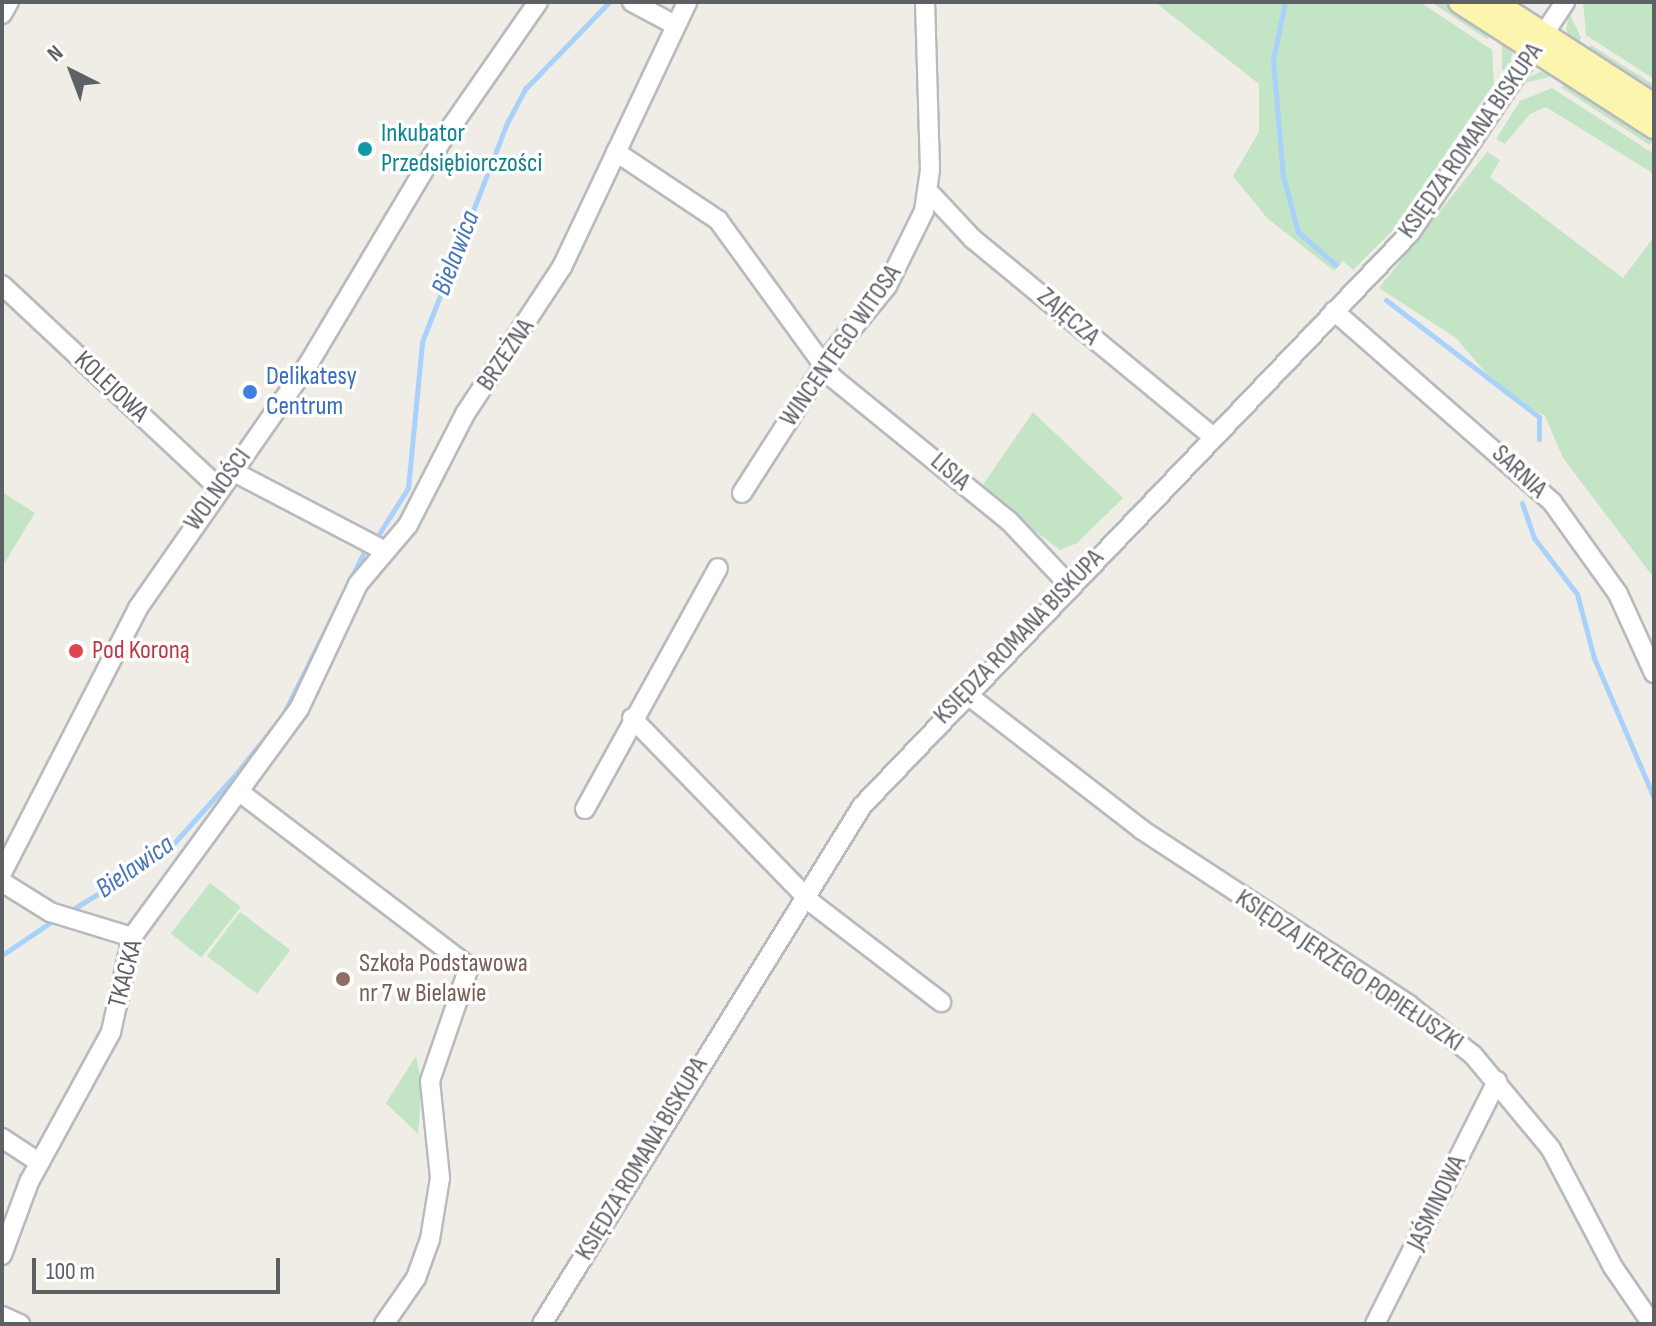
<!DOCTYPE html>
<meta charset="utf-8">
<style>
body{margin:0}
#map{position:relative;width:1656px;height:1326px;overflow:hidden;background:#efede5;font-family:"Sofia Sans Condensed",sans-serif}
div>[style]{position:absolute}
.green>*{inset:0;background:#c3e5c5;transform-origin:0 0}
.stream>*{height:5px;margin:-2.5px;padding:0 2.5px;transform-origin:2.5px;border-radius:2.5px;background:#a8d1fb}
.roads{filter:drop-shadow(2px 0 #b7babe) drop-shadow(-2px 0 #b7babe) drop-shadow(0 2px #b7babe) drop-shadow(0 -2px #b7babe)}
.minor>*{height:18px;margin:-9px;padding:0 9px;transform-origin:9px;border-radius:9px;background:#fff}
.major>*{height:22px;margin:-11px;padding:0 11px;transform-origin:11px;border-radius:11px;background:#fcf5ad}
.dots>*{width:22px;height:22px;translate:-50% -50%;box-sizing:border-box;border:4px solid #fff;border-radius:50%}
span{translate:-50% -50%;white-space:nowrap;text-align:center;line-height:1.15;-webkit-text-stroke:7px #fff;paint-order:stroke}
.culture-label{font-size:26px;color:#0d838f}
.left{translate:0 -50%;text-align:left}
.street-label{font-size:26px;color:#5d6065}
.shop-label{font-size:26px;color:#366cbe}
.health-label{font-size:26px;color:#be3a42}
.education-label{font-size:26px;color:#785e54}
.water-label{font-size:28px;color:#4876b6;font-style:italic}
.frame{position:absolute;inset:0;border:4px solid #5d6065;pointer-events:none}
.north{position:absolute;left:32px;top:32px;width:80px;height:80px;-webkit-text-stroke:6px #fff;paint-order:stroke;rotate:318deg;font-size:22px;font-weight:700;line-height:32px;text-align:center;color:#5d6065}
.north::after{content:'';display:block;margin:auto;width:28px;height:36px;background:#5d6065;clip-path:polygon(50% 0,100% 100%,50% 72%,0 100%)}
.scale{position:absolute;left:32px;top:1258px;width:248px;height:36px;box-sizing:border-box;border:4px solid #5d6065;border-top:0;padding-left:10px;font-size:24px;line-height:28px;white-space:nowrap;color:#5d6065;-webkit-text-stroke:6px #fff;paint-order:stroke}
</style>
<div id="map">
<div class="green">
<div style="clip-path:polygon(1155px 2px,1420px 2px,1492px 50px,1494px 84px,1392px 231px,1353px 270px,1343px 261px,1334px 271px,1267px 218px,1233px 176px,1259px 132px,1259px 84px)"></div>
<div style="clip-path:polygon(1431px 2px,1444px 2px,1492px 34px,1487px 39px)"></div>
<div style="clip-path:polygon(1583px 2px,1654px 2px,1654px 79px,1586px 35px)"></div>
<div style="clip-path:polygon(1569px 12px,1581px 38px,1577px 45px,1566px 30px)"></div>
<div style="clip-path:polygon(1502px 40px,1512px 53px,1509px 73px,1502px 69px)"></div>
<div style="clip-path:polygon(1591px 45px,1654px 85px,1654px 95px,1586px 51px)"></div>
<div style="clip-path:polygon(1540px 72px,1557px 75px,1524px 83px,1531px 76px)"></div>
<div style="left:1566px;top:81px;width:105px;height:8px;rotate:33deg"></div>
<div style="clip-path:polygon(1552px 88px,1654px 154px,1654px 174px,1546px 107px,1530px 114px,1505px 144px,1496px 139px,1520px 101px)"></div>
<div style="clip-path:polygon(1487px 152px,1500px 160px,1490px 177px,1623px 278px,1654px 237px,1654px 578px,1563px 458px,1545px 416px,1504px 394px,1456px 338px,1379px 288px)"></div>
<div style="clip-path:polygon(1033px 412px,1123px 498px,1077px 543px,1060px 550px,980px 489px)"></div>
<div style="clip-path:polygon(2px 492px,35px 513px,2px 567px)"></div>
<div style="left:210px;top:883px;width:39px;height:64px;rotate:38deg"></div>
<div style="left:240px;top:912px;width:63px;height:55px;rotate:37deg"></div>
<div style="clip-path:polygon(416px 1056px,422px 1085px,418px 1134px,386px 1103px)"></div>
</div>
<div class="stream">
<div style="left:1285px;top:2px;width:59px;rotate:101.7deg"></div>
<div style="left:1273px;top:60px;width:116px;rotate:85.1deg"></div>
<div style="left:1283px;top:176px;width:58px;rotate:75deg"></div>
<div style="left:1298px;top:232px;width:50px;rotate:41deg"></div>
<div style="left:1386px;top:300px;width:193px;rotate:37.4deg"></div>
<div style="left:1539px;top:417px;width:22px;rotate:90deg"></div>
<div style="left:1522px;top:503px;width:37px;rotate:71deg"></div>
<div style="left:1534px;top:538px;width:71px;rotate:52.5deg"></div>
<div style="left:1577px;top:594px;width:66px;rotate:75.1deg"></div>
<div style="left:1594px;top:658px;width:152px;rotate:66.8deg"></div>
<div style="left:377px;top:537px;width:58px;rotate:-57.7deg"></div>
<div style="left:408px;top:488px;width:147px;rotate:-84.5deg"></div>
<div style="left:422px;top:342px;width:235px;rotate:-68.8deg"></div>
<div style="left:507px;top:123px;width:40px;rotate:-62deg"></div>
<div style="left:526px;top:88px;width:120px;rotate:-46deg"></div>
<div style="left:70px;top:911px;width:114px;rotate:-31.7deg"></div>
<div style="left:167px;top:851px;width:102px;rotate:-48.2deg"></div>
<div style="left:235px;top:775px;width:77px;rotate:-51.3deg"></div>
<div style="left:283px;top:715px;width:186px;rotate:-63.6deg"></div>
<div style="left:2px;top:955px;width:63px;rotate:-33.9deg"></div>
</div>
<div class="roads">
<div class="minor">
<div style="left:632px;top:2px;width:49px;rotate:28.1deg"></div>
<div style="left:2px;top:14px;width:14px;rotate:-60deg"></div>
<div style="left:616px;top:152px;width:123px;rotate:33.7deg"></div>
<div style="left:718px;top:220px;width:195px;rotate:54deg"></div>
<div style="left:833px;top:378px;width:227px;rotate:39.1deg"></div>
<div style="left:1009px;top:521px;width:88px;rotate:46.8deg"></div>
<div style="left:929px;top:192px;width:64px;rotate:46.9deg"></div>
<div style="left:973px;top:239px;width:311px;rotate:39.5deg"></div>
<div style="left:2px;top:285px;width:297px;rotate:43.1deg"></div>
<div style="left:1334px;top:311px;width:290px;rotate:41.2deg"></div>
<div style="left:1552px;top:502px;width:113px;rotate:54.3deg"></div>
<div style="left:1618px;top:594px;width:87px;rotate:65.5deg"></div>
<div style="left:232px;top:471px;width:173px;rotate:27.6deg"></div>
<div style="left:742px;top:493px;width:166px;rotate:-57.3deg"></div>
<div style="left:832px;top:353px;width:87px;rotate:-50.6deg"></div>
<div style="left:887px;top:286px;width:84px;rotate:-63.7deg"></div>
<div style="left:924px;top:211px;width:41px;rotate:-81.7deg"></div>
<div style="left:930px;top:170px;width:168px;rotate:-91.7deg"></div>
<div style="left:965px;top:693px;width:224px;rotate:37.7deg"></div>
<div style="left:1142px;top:830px;width:319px;rotate:33.2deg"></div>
<div style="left:1409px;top:1005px;width:81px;rotate:38deg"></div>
<div style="left:1473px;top:1055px;width:122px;rotate:50.3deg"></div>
<div style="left:1551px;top:1149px;width:133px;rotate:62.3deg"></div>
<div style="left:1613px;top:1267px;width:69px;rotate:55.6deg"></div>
<div style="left:632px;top:718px;width:258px;rotate:45.8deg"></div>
<div style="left:812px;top:903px;width:163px;rotate:37.5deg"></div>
<div style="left:241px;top:793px;width:287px;rotate:37.3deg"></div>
<div style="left:469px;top:967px;width:120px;rotate:108.9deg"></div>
<div style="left:430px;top:1081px;width:98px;rotate:84.1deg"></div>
<div style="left:440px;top:1178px;width:62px;rotate:99.3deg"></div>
<div style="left:430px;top:1239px;width:41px;rotate:109.7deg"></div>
<div style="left:416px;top:1278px;width:56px;rotate:124.8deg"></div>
<div style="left:585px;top:809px;width:275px;rotate:-61.1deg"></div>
<div style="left:2px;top:873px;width:298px;rotate:-62.8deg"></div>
<div style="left:138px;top:608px;width:299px;rotate:-55.1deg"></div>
<div style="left:309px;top:363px;width:256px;rotate:-59.2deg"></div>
<div style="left:440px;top:143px;width:172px;rotate:-55.2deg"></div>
<div style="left:2px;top:882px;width:57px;rotate:32deg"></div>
<div style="left:50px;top:912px;width:86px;rotate:17deg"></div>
<div style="left:2px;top:1138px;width:45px;rotate:33.3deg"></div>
<div style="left:2px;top:1255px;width:78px;rotate:-69.7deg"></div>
<div style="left:29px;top:1182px;width:171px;rotate:-61.3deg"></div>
<div style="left:111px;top:1032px;width:97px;rotate:-77.5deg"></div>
<div style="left:132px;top:937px;width:283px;rotate:-53.8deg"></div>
<div style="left:299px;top:709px;width:138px;rotate:-64.7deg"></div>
<div style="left:358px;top:584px;width:77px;rotate:-49.7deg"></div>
<div style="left:408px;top:525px;width:125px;rotate:-62.8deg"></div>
<div style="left:465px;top:414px;width:176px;rotate:-56.6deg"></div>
<div style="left:562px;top:267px;width:293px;rotate:-64.7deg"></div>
<div style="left:2px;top:1316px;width:20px;rotate:24deg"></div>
<div style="left:542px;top:1324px;width:609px;rotate:-58.29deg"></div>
<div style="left:862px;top:806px;width:793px;rotate:-46.28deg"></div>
<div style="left:1410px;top:233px;width:278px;rotate:-56.1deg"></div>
<div style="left:1375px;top:1324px;width:272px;rotate:-63.3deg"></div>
</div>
<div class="major">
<div style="left:1460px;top:2px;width:231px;rotate:32.8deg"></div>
<div style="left:1494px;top:2px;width:190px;rotate:32.8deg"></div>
</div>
</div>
<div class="dots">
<div style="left:365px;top:149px;background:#0f9aa8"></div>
<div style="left:250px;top:392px;background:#3f7fe0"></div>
<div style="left:76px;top:651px;background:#e0444e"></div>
<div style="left:343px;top:979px;background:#8d6e63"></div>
</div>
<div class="culture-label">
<span class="left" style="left:381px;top:149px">Inkubator<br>Przedsiębiorczości</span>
</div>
<div class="street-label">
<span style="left:1471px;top:141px;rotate:-55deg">KSIĘDZA ROMANA BISKUPA</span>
<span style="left:1068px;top:317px;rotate:41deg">ZAJĘCZA</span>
<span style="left:841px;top:346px;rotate:-55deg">WINCENTEGO WITOSA</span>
<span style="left:506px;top:355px;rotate:-56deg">BRZEŻNA</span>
<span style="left:111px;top:387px;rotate:43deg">KOLEJOWA</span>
<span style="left:950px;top:472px;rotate:41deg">LISIA</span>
<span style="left:1519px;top:472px;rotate:43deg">SARNIA</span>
<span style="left:218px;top:490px;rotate:-54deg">WOLNOŚCI</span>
<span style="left:1019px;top:637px;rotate:-46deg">KSIĘDZA ROMANA BISKUPA</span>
<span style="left:1349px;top:971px;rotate:34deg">KSIĘDZA JERZEGO POPIEŁUSZKI</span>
<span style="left:126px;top:974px;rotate:-75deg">TKACKA</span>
<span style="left:642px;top:1159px;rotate:-59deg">KSIĘDZA ROMANA BISKUPA</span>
<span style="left:1437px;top:1203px;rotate:-64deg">JAŚMINOWA</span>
</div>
<div class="shop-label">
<span class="left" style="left:266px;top:392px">Delikatesy<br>Centrum</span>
</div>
<div class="health-label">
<span class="left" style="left:92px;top:651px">Pod Koroną</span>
</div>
<div class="education-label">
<span class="left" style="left:359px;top:979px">Szkoła Podstawowa<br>nr 7 w Bielawie</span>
</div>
<div class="water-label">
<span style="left:456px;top:253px;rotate:-69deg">Bielawica</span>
<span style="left:135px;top:867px;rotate:-35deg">Bielawica</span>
</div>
<div class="frame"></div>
<div class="north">N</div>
<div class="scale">100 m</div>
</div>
